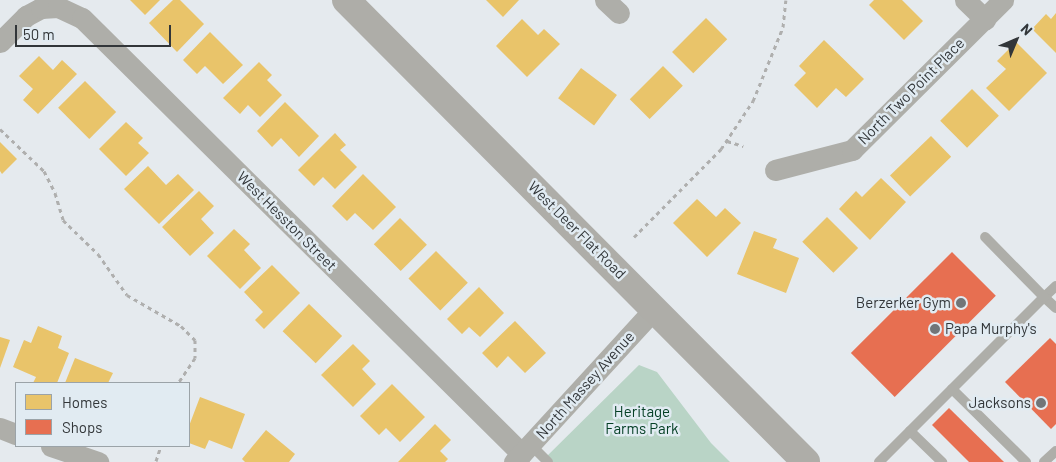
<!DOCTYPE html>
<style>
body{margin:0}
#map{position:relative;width:1056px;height:462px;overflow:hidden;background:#e5eaee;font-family:Barlow,sans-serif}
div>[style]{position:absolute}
.green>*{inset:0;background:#b9d4c6}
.homes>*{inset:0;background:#e9c46a;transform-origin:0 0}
.shops>*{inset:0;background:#e76f51;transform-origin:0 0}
.path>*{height:3px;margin-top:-1.5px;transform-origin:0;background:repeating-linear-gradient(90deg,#afafae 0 4px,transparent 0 8px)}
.lane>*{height:10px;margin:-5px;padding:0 5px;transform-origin:5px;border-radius:5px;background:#aeaea9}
.street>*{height:21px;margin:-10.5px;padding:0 10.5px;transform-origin:10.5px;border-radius:10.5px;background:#aeaea9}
.secondary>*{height:28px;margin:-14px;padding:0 14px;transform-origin:14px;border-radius:14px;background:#aeada8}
.dots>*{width:14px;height:14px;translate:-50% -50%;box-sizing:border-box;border:2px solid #e1ebf2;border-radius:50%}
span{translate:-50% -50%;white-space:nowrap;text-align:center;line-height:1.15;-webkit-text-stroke:5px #e1ebf2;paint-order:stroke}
.street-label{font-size:15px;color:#323639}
.poi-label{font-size:15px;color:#323639}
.right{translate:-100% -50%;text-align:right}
.left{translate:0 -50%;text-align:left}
.park-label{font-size:15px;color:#064026}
.legend{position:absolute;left:15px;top:382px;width:175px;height:65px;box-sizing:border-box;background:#e1ebf2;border:1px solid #9ba3a8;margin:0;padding:6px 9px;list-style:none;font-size:15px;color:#323639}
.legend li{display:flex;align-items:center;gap:10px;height:25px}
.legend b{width:25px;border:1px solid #9ba3a8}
.north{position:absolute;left:991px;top:15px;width:50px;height:50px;-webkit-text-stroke:4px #e1ebf2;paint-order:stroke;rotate:45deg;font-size:14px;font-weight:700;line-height:20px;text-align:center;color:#323639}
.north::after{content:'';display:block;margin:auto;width:18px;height:22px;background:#323639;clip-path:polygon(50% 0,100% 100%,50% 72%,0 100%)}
.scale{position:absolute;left:15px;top:25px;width:156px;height:22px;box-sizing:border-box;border:2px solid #323639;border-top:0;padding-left:6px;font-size:15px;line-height:18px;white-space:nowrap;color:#323639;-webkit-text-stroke:4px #e1ebf2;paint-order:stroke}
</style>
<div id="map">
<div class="green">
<div style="clip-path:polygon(639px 365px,657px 372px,711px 443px,730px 462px,541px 462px)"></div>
</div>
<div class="homes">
<div style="clip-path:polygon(130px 0,160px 0,145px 15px)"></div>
<div style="clip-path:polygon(173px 0,180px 0,204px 24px,177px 52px,149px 23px)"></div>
<div style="clip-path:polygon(486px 0,519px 0,503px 17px)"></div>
<div style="clip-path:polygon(874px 0,902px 0,923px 21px,904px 40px,869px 5px)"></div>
<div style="clip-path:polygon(1056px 13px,1056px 53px,1032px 29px,1046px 14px,1051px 19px)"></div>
<div style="left:706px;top:18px;width:30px;height:48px;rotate:45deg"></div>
<div style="clip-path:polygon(522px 19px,538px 35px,544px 29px,560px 44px,527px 77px,496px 46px)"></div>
<div style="clip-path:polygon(210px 32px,243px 65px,223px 84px,205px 66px,197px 74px,183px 60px)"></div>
<div style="clip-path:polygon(824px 40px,864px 79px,846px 97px,836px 88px,817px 108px,794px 85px,806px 73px,799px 66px)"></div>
<div style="clip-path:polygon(1016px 42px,1047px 73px,1009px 111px,986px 88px,1006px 69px,997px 61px)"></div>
<div style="clip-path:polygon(39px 56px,53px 70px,62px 60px,77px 74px,38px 114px,23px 100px,33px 89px,19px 76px)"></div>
<div style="clip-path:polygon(259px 62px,272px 75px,267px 80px,282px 95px,260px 117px,248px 105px,240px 114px,223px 98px)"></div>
<div style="left:663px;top:66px;width:28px;height:47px;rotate:45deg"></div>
<div style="left:581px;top:68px;width:45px;height:38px;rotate:37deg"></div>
<div style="left:85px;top:81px;width:44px;height:38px;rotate:45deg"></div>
<div style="left:972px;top:89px;width:38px;height:45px;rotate:45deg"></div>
<div style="clip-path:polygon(285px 102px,319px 136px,299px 157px,281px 138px,272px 147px,257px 131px)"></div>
<div style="clip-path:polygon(126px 122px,143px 138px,138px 143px,149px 153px,126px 176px,99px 149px)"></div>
<div style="clip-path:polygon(335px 133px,346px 145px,340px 150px,357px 167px,335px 189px,323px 177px,314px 186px,298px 170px)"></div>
<div style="left:931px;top:136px;width:29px;height:57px;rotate:46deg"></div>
<div style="clip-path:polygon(0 142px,17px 159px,2px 174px,0 171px)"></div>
<div style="clip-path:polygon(148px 166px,166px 185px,178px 174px,194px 190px,159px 224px,124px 189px)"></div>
<div style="clip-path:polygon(363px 174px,396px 207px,373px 230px,355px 213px,347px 221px,332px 206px)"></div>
<div style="clip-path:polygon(881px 178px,906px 202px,870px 240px,839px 209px,856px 191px,862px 197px)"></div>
<div style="clip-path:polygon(199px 191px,214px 206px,201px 219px,214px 233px,190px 256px,162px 227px)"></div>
<div style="clip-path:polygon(697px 199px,716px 217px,725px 208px,741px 223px,707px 257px,673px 223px)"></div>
<div style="left:827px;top:217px;width:44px;height:35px;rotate:45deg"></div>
<div style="left:400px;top:218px;width:38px;height:37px;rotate:45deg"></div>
<div style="clip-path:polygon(234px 229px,250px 244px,244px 250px,261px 268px,240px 289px,207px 256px)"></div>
<div style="clip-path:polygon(754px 231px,777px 239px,773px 248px,799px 258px,786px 293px,737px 274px)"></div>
<div style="left:436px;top:251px;width:45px;height:39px;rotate:45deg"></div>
<div style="clip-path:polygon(272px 265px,300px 293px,264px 329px,255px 320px,263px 312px,244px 292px)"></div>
<div style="clip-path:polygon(479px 287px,504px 313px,480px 337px,469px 327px,462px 334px,447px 319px)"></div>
<div style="left:309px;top:304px;width:46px;height:38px;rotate:44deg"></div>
<div style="clip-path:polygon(515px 321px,546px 353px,525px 373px,508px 356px,497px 368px,482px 353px)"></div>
<div style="clip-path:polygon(38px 326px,62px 336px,58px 348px,69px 353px,57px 383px,33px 383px,36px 377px,13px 367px,24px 340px,31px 343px)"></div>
<div style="clip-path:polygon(0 337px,10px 340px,0 368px)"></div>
<div style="clip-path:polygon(353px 344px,370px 361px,362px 369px,376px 384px,353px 407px,321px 375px)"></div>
<div style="clip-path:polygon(75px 358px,113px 373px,108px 383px,65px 383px)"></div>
<div style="clip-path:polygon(392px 384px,425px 417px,400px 442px,386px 428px,379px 435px,360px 416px)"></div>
<div style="clip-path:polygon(200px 397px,245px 414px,232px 449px,209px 440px,205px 449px,189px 443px,189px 426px)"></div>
<div style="clip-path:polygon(435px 424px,451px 440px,440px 451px,448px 459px,445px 462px,398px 462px)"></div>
<div style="clip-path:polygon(266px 430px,295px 454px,289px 462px,245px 462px,242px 459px)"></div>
</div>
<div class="shops">
<div style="left:952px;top:252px;width:62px;height:143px;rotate:45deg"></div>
<div style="clip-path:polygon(1050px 338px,1056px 344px,1056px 424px,1051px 429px,1005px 382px)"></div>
<div style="clip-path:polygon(949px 408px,1004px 462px,969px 462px,932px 425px)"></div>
</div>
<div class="path">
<div style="left:0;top:129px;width:61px;rotate:43.7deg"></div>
<div style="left:44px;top:171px;width:25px;rotate:63deg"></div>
<div style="left:55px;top:193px;width:28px;rotate:73deg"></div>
<div style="left:63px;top:220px;width:49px;rotate:44.2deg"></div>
<div style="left:98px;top:254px;width:50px;rotate:54.7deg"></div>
<div style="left:127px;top:295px;width:62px;rotate:29.9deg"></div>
<div style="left:181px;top:326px;width:20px;rotate:45deg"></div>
<div style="left:195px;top:340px;width:18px;rotate:90deg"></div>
<div style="left:195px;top:358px;width:30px;rotate:124deg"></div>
<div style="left:727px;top:141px;width:17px;rotate:17deg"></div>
<div style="left:634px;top:237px;width:124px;rotate:-45.3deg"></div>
<div style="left:721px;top:149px;width:58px;rotate:-56.3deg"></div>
<div style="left:753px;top:101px;width:80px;rotate:-67.9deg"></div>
<div style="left:783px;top:27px;width:27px;rotate:-84deg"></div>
<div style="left:156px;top:461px;width:16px;rotate:-72deg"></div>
</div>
<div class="lane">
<div style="left:1056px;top:286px;width:16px;rotate:137deg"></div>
<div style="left:1044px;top:297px;width:16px;rotate:43deg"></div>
<div style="left:952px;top:389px;width:104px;rotate:44.6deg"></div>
<div style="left:910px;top:431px;width:45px;rotate:44.1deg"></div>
<div style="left:531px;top:445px;width:24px;rotate:45deg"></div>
<div style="left:879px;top:462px;width:233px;rotate:-45deg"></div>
<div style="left:1044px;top:297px;width:84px;rotate:-134.5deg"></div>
<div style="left:1044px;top:462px;width:16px;rotate:-43deg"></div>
</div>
<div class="street">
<div style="left:605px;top:0;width:19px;rotate:43deg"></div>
<div style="left:965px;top:0;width:28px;rotate:44deg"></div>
<div style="left:0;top:42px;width:37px;rotate:-45deg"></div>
<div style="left:26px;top:16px;width:17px;rotate:-28deg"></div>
<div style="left:41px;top:8px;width:17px;rotate:-3deg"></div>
<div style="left:58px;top:7px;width:26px;rotate:25deg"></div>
<div style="left:82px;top:18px;width:619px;rotate:44.74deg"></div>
<div style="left:775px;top:170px;width:80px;rotate:-14.6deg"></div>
<div style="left:852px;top:150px;width:213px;rotate:-44.8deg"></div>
<div style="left:0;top:428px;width:17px;rotate:21deg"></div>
<div style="left:51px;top:446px;width:50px;rotate:18.8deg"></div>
<div style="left:514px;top:462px;width:209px;rotate:-47.5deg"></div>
</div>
<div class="secondary">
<div style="left:346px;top:0;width:652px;rotate:45.12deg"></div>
</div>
<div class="dots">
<div style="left:961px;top:303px;background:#717578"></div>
<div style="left:935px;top:329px;background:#717578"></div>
<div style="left:1041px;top:403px;background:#717578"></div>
</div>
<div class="street-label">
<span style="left:911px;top:91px;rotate:-45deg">North Two Point Place</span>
<span style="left:287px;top:221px;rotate:45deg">West Hesston Street</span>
<span style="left:577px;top:230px;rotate:45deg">West Deer Flat Road</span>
<span style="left:585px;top:385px;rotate:-48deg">North Massey Avenue</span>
</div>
<div class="poi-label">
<span class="right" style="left:951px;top:303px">Berzerker Gym</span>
<span class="left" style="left:945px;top:329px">Papa Murphy's</span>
<span class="right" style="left:1031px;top:403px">Jacksons</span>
</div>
<div class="park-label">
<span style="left:642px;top:420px">Heritage<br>Farms Park</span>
</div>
<ul class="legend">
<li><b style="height:14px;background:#e9c46a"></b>Homes</li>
<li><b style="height:14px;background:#e76f51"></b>Shops</li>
</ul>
<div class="north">N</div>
<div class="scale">50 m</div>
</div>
